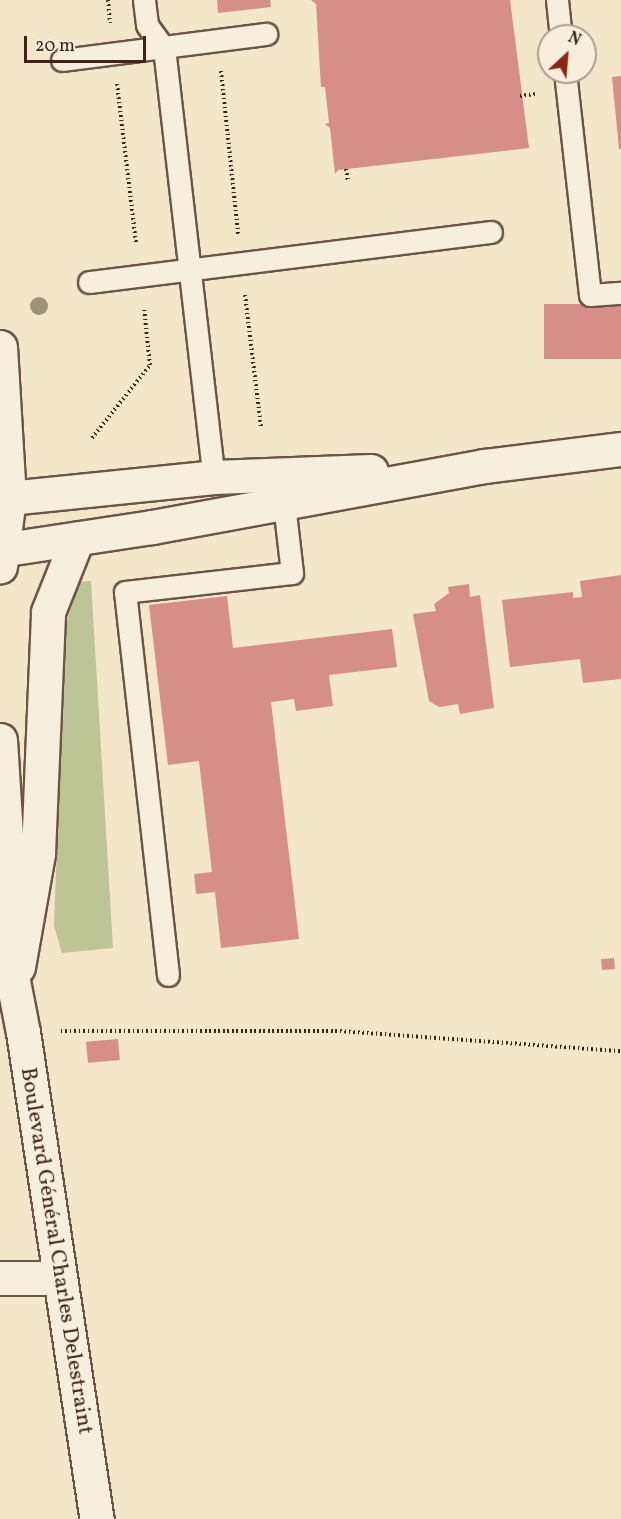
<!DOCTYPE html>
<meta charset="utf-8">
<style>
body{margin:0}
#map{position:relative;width:621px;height:1519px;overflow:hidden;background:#f3e6c9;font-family:Vollkorn,serif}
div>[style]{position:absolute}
.green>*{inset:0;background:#bdc495}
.building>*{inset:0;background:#d58f88;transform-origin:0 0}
.path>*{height:4px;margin-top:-2px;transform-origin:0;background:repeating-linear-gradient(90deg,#40241a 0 1.5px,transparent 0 4.5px)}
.roads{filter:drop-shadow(2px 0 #6d5446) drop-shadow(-2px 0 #6d5446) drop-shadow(0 2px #6d5446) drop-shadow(0 -2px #6d5446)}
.service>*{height:21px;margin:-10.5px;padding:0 10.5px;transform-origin:10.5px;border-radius:10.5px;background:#f7efdc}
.minor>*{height:33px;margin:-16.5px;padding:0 16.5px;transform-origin:16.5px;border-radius:16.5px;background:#f7efdc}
.tertiary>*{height:33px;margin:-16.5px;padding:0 16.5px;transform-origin:16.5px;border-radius:16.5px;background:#f7efdc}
.secondary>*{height:33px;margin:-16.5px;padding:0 16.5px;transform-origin:16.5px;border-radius:16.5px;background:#f7efdc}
.trees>*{width:18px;height:18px;margin:-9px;border-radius:50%;background:#a2917a}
span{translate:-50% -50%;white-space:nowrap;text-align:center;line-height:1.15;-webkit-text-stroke:4.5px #f7efdc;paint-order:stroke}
.street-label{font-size:22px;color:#40241a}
.north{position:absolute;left:537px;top:24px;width:60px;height:60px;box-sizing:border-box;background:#f7efdc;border:2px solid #ae9e8e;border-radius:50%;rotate:26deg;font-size:16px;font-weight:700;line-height:24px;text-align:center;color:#40241a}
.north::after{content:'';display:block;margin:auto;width:21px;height:27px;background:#8f2418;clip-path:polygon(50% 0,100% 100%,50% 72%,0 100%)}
.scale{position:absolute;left:24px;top:36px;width:122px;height:27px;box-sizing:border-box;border:3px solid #40241a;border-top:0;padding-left:8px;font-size:18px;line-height:21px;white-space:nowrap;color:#40241a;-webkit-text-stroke:4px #f7efdc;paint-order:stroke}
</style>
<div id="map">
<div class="green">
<div style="clip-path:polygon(91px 581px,113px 948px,62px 953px,54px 926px,65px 626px,80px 582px)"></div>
</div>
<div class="building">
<div style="clip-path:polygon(217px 0,270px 0,271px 7px,218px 13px)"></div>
<div style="clip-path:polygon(311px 0,510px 0,529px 148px,338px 170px,335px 174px,330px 128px,325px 124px,329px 123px,325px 87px,321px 87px,316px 4px)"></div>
<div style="clip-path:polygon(621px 76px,621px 149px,619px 149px,612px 77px)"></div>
<div style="left:621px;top:304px;width:55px;height:77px;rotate:90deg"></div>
<div style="clip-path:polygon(621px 575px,621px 679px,583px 683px,580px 659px,510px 667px,502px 600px,573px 592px,573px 598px,582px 597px,580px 581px)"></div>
<div style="clip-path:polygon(469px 584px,470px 597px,480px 595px,494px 708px,460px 714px,458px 704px,439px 707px,429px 701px,413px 614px,436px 611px,434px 604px,449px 593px,448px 587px)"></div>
<div style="clip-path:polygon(227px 596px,233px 648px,392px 629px,397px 667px,329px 675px,333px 706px,296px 711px,294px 699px,271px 702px,299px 939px,221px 948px,215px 892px,196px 894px,194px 874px,212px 872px,199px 761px,168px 765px,149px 605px)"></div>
<div style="left:614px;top:958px;width:11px;height:13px;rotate:85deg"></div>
<div style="left:118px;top:1039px;width:21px;height:32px;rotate:85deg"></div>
</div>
<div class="path">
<div style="left:108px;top:0;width:23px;rotate:85deg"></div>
<div style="left:221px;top:71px;width:164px;rotate:84deg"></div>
<div style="left:117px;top:84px;width:161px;rotate:83.2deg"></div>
<div style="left:520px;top:96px;width:15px;rotate:-8deg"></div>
<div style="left:346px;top:169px;width:13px;rotate:81deg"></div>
<div style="left:245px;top:295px;width:134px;rotate:83.1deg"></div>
<div style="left:92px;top:438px;width:93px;rotate:-51.5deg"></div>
<div style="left:150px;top:365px;width:57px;rotate:-96deg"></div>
<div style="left:61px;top:1031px;width:279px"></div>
<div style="left:340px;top:1031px;width:282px;rotate:4.1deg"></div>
</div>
<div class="roads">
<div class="service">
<div style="left:144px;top:0;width:25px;rotate:83deg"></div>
<div style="left:147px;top:25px;width:29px;rotate:54deg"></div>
<div style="left:164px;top:48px;width:432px;rotate:83.4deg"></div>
<div style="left:557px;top:0;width:36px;rotate:84deg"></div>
<div style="left:62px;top:60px;width:206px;rotate:-7.3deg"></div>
<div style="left:565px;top:72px;width:224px;rotate:83.6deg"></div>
<div style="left:590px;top:295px;width:31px;rotate:-4deg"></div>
<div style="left:89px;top:282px;width:405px;rotate:-7.1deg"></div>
<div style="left:168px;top:975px;width:385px;rotate:-96.4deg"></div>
<div style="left:125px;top:592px;width:168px;rotate:-6.5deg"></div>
<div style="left:292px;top:573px;width:69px;rotate:-96.6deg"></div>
</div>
<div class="minor">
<div style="left:0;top:1278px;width:60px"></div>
</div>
<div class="tertiary">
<div style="left:0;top:499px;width:9px;rotate:-6deg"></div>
<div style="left:9px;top:498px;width:69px;rotate:97.5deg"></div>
<div style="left:0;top:740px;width:191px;rotate:86.4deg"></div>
<div style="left:0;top:914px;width:120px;rotate:79deg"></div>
<div style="left:23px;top:1032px;width:493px;rotate:81.4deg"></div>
<div style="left:18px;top:967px;width:116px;rotate:-80deg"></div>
<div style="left:38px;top:853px;width:241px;rotate:-87.6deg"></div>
<div style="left:48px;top:612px;width:79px;rotate:-68.3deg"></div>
</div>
<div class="secondary">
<div style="left:0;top:347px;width:151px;rotate:86.6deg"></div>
<div style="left:9px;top:498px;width:206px;rotate:-5.8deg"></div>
<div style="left:214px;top:477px;width:157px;rotate:-2.2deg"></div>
<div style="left:0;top:550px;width:154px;rotate:-8.6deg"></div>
<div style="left:152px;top:527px;width:338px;rotate:-10.4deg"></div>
<div style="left:484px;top:466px;width:138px;rotate:-7.1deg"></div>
</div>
</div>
<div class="trees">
<div style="left:39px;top:306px"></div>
</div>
<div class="street-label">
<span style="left:56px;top:1251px;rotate:81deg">Boulevard Général Charles Delestraint</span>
</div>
<div class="north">N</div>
<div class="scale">20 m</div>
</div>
